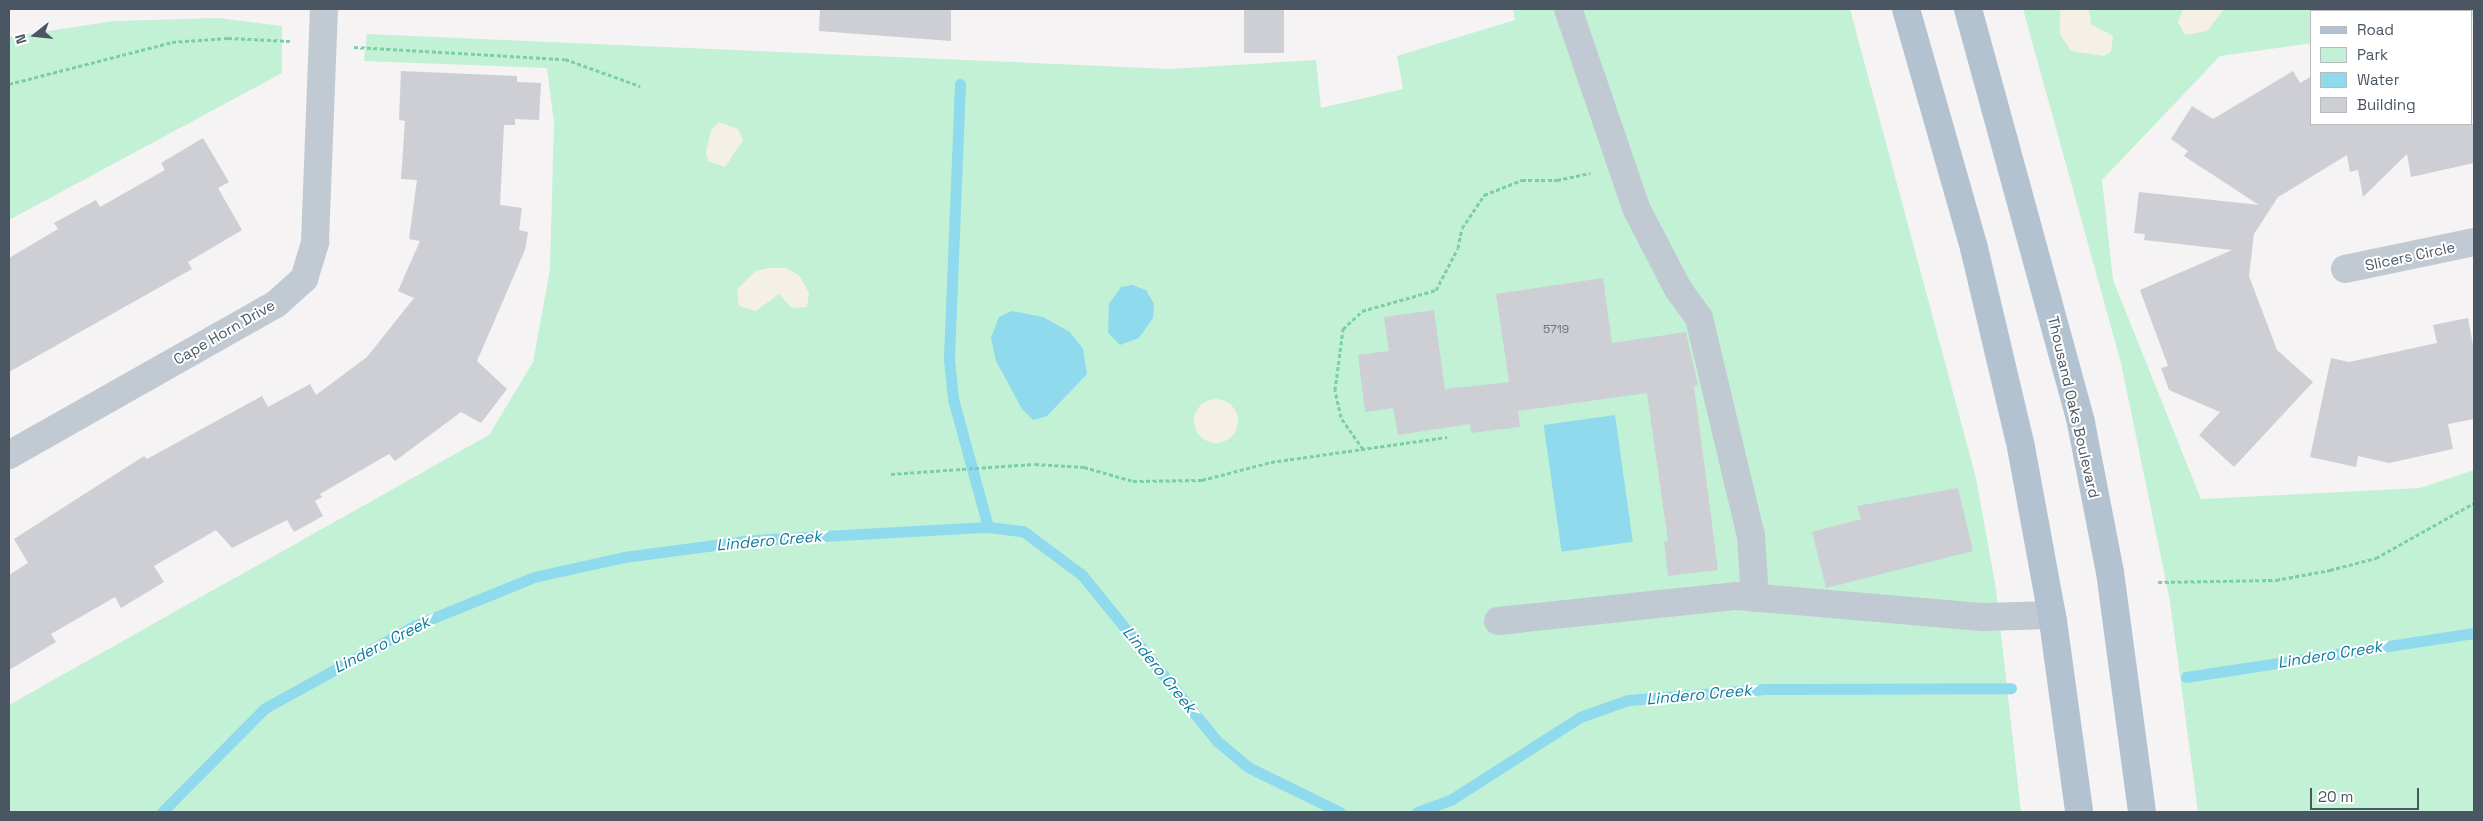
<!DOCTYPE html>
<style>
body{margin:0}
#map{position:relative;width:2483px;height:821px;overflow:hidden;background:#f5f3f3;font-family:"Space Grotesk",sans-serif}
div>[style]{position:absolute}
.green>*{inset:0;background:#c3f1d5}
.sand>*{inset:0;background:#f5f0e5}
.round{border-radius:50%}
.water>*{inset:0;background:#90daee;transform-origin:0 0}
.stream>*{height:11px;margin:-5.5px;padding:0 5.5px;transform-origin:5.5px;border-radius:5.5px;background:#90daee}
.building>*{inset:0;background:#cdcfd5;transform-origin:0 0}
.path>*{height:3px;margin-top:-1.5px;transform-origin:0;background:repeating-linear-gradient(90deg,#7ad0a6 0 4px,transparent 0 6.5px)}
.minor>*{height:28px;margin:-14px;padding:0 14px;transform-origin:14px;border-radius:14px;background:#c1cad2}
.major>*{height:28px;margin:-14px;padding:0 14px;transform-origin:14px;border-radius:14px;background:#b3c2d1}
span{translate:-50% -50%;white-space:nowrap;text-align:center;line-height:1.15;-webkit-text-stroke:4px #fff;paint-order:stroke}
.number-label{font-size:12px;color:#6b747e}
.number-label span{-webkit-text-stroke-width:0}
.street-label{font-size:15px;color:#4a5661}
.water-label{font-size:16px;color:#0c7c9b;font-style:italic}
.frame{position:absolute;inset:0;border:10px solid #4a5661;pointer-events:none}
.legend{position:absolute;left:2310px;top:10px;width:162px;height:115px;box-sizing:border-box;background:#fff;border:1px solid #b7bbc0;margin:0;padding:6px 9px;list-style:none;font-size:15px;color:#4a5661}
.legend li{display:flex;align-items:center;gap:10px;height:25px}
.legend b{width:25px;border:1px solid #b7bbc0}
.north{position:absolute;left:10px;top:10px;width:50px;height:50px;-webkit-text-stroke:4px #fff;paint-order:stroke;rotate:254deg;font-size:14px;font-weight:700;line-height:20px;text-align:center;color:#4a5661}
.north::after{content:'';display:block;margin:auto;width:18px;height:22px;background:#4a5661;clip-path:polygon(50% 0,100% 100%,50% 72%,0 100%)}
.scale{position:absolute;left:2310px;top:788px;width:109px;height:22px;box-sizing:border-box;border:2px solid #4a5661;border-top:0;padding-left:6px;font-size:15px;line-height:18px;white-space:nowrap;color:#4a5661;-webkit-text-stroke:4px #fff;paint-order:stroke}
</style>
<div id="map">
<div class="green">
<div style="clip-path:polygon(1513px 9px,1850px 9px,1976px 478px,1996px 589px,2021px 812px,9px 812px,9px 705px,489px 435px,533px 362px,550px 269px,554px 123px,547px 68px,364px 61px,367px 34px,1170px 69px,1316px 60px,1321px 108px,1403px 89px,1397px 56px,1515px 20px)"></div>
<div style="clip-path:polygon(2023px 9px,2474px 9px,2472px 20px,2472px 11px,2312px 11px,2312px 43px,2220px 56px,2102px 180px,2113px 280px,2201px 499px,2420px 488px,2474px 470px,2474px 812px,2198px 812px,2170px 601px,2121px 363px)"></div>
<div style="clip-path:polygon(218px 18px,282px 26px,282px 73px,9px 220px,9px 37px,114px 21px)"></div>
</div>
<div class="sand">
<div style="clip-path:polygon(2060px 9px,2089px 9px,2091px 24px,2113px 36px,2111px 51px,2104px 56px,2071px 51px,2060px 34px)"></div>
<div style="clip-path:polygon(2183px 9px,2224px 9px,2207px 31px,2185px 35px,2178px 22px)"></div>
<div style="clip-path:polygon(719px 122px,738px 129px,743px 140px,725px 167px,708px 161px,706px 153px,711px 130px)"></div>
<div style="clip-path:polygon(769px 268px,786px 268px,799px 275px,809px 293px,807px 307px,792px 308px,779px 294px,756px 311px,739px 306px,737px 289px,756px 271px)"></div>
<div class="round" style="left:1194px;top:399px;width:44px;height:44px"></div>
</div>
<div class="water">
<div style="clip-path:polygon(1132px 285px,1146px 290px,1154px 304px,1153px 318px,1139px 338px,1120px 345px,1108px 333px,1109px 304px,1121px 287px)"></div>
<div style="clip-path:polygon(1012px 311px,1043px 317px,1070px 332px,1083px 349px,1087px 374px,1047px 416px,1033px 420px,1022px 409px,996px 361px,991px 338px,999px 317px)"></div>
<div style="left:1615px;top:415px;width:128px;height:72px;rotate:82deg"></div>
</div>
<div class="stream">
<div style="left:960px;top:84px;width:275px;rotate:92.3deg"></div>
<div style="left:949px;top:359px;width:40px;rotate:84.3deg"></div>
<div style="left:953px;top:399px;width:133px;rotate:74.7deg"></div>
<div style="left:2186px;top:677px;width:291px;rotate:-8.7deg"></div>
<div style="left:162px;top:812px;width:146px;rotate:-45.3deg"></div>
<div style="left:265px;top:708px;width:172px;rotate:-28.8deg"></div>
<div style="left:416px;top:625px;width:127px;rotate:-22.1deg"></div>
<div style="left:534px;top:577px;width:92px;rotate:-12.5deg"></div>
<div style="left:624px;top:557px;width:130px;rotate:-7.5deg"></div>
<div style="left:753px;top:540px;width:235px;rotate:-3.2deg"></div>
<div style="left:988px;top:527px;width:35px;rotate:7deg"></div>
<div style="left:1023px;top:531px;width:74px;rotate:36.7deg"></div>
<div style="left:1082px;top:575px;width:214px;rotate:50.9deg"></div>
<div style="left:1217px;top:741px;width:40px;rotate:40deg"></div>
<div style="left:1248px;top:767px;width:102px;rotate:26.1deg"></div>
<div style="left:1417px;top:812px;width:37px;rotate:-20deg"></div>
<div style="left:1452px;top:799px;width:152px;rotate:-32.6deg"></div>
<div style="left:1580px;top:717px;width:51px;rotate:-19.5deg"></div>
<div style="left:1628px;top:700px;width:138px;rotate:-4.6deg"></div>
<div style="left:1766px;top:689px;width:245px;rotate:-0.2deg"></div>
</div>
<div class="building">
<div style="clip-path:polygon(820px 9px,951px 9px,951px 41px,819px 31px)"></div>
<div style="left:1244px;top:9px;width:40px;height:44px"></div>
<div style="clip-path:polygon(401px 71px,517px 76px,517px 82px,541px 83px,539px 120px,515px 119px,515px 125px,504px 125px,500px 205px,522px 208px,519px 230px,528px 232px,525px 250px,477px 361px,507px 389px,481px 423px,461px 412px,395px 461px,389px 454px,320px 494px,322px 497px,315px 501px,323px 516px,294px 532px,287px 520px,232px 548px,216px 530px,154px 566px,164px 582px,121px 608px,115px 597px,51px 634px,56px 642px,9px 670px,9px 575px,28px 563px,14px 539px,144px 456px,147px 459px,262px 396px,268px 407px,310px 384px,316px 395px,367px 357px,414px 298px,398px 291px,420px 241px,409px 239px,417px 180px,401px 179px,405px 121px,399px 120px)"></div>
<div style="clip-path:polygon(2293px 71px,2300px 83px,2312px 76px,2312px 124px,2474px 124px,2474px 163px,2411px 177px,2407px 154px,2363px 197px,2358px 170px,2350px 172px,2347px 155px,2278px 197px,2254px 234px,2249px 276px,2277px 350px,2313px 382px,2234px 467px,2199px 435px,2220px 412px,2169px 390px,2161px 368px,2168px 366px,2140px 290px,2232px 250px,2144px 240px,2145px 234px,2134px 233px,2139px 192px,2259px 205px,2184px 156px,2188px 151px,2171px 139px,2192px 106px,2213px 119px)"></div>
<div style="clip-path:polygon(203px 138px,229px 182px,218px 188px,242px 230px,188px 262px,192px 269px,9px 372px,9px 258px,58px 229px,54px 223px,96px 200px,100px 207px,165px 170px,161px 163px)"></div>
<div style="clip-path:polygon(1603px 278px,1612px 343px,1686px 332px,1698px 385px,1694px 386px,1718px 570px,1668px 576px,1664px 542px,1668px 541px,1647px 393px,1518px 411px,1520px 427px,1471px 433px,1470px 424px,1398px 435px,1393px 408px,1365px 412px,1358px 355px,1389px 351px,1384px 317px,1434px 310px,1445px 389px,1509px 382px,1496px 294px)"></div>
<div style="clip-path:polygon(2468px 318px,2474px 350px,2474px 419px,2448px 424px,2453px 449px,2389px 463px,2358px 456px,2356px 467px,2310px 457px,2331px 358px,2349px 362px,2437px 343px,2433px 325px)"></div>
<div style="clip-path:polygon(1958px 488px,1973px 551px,1826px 588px,1812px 532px,1861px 519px,1857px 506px)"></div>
</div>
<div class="path">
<div style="left:354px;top:47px;width:211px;rotate:3.3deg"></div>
<div style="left:565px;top:59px;width:80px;rotate:19.8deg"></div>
<div style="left:9px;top:84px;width:168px;rotate:-14.4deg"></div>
<div style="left:172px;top:42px;width:56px;rotate:-4.1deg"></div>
<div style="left:228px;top:38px;width:62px;rotate:2.8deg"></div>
<div style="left:1363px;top:449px;width:39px;rotate:-125deg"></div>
<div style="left:1341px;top:417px;width:28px;rotate:-103deg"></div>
<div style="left:1335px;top:390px;width:62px;rotate:-82.5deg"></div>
<div style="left:1343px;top:329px;width:26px;rotate:-43deg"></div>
<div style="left:1362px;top:311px;width:77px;rotate:-15.8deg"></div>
<div style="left:1436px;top:290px;width:47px;rotate:-62.4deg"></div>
<div style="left:1458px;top:248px;width:20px;rotate:-79deg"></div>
<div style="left:1462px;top:228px;width:40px;rotate:-56deg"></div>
<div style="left:1484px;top:195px;width:41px;rotate:-21.5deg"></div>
<div style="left:1522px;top:180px;width:35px"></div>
<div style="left:1557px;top:180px;width:34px;rotate:-12deg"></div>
<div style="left:891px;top:474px;width:144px;rotate:-4deg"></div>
<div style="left:1035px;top:464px;width:49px;rotate:3.5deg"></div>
<div style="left:1084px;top:467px;width:51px;rotate:15.9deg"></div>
<div style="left:1133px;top:481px;width:69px;rotate:-0.8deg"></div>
<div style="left:1202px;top:480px;width:71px;rotate:-14.6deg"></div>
<div style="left:1271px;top:462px;width:178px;rotate:-8.1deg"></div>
<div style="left:2158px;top:582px;width:118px;rotate:-1deg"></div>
<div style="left:2276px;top:580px;width:55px;rotate:-10.5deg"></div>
<div style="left:2330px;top:570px;width:48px;rotate:-14.6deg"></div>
<div style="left:2376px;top:558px;width:112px;rotate:-29.3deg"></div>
</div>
<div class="minor">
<div style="left:1568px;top:9px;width:210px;rotate:71.1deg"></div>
<div style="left:1636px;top:208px;width:91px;rotate:62.6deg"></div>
<div style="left:1678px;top:289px;width:36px;rotate:54deg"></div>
<div style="left:1699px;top:318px;width:224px;rotate:76.6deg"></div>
<div style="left:1751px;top:536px;width:62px;rotate:86.3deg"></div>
<div style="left:2345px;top:269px;width:132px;rotate:-11.8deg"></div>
<div style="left:9px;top:455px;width:307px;rotate:-29.5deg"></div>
<div style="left:276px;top:304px;width:38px;rotate:-42deg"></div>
<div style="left:304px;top:279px;width:39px;rotate:-73deg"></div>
<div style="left:315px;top:242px;width:233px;rotate:-87.8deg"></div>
<div style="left:1498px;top:621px;width:240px;rotate:-6deg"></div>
<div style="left:1737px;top:596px;width:248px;rotate:4.9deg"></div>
<div style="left:1984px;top:617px;width:68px;rotate:-1.7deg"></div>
</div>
<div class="major">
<div style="left:1906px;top:9px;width:248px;rotate:74.1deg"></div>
<div style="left:1974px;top:248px;width:204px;rotate:76.7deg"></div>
<div style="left:2021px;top:447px;width:177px;rotate:79.6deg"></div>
<div style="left:2053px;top:621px;width:193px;rotate:82.2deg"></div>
<div style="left:1968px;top:9px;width:429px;rotate:74.7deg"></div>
<div style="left:2081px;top:423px;width:152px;rotate:79deg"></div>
<div style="left:2110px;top:572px;width:242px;rotate:82.4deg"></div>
</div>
<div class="number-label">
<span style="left:1556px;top:330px">5719</span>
</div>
<div class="street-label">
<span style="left:2410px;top:256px;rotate:-12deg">Slicers Circle</span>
<span style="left:224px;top:332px;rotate:-30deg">Cape Horn Drive</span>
<span style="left:2074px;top:407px;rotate:77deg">Thousand Oaks Boulevard</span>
</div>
<div class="water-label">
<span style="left:769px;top:541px;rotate:-5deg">Lindero Creek</span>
<span style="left:382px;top:645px;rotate:-27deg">Lindero Creek</span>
<span style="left:2330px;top:655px;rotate:-9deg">Lindero Creek</span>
<span style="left:1159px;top:670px;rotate:51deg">Lindero Creek</span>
<span style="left:1699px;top:695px;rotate:-5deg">Lindero Creek</span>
</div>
<div class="frame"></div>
<ul class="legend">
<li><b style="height:6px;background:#b3c2d1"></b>Road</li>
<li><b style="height:14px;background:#c3f1d5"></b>Park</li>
<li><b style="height:14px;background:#90daee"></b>Water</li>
<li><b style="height:14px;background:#cdcfd5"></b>Building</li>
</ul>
<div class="north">N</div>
<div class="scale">20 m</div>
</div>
